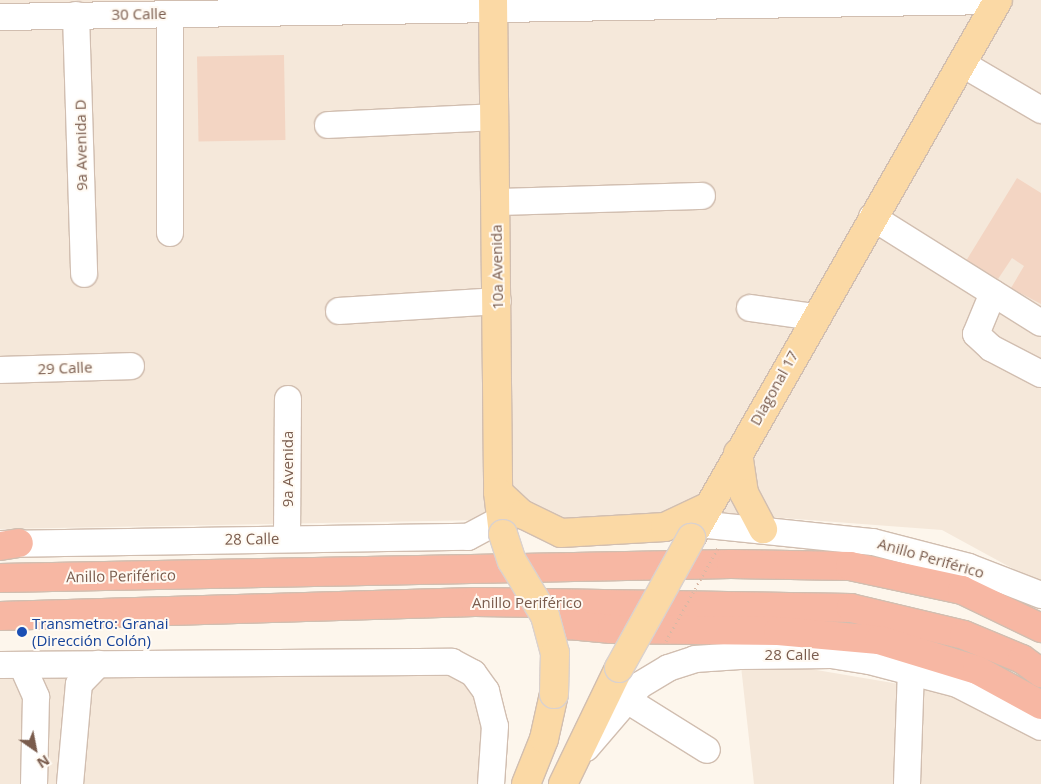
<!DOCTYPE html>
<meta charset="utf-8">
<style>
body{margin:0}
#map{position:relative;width:1041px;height:784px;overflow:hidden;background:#fdf6ec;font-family:"Open Sans",sans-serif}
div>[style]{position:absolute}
.residential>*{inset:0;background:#f5e8da}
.building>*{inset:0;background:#f3d5c3;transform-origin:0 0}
.roads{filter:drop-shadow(1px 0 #d1beb0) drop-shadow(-1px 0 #d1beb0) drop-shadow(0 1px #d1beb0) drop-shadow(0 -1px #d1beb0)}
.minor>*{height:26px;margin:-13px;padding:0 13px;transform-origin:13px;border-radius:13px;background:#fff}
.major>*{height:28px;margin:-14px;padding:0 14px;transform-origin:14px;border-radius:14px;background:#fbd9a5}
.highway>*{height:28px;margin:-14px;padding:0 14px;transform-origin:14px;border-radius:14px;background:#f7b7a3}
.path-bridge>*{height:3px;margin-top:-1.5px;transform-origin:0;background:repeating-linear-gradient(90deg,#d9b8a5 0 1px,transparent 0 5px)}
.bridges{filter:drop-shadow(1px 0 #dad1cd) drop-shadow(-1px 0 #dad1cd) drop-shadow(0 1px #dad1cd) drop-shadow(0 -1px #dad1cd)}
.major-bridge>*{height:28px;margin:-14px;padding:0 14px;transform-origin:14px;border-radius:14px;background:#fbd9a5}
.dots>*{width:14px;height:14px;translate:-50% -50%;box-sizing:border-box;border:2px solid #fffaf3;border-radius:50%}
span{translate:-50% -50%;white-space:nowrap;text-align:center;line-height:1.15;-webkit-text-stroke:4px #fffaf3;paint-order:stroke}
.street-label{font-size:15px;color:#7a5c4d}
.transit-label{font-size:15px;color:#164399}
.left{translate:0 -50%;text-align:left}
.north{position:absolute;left:10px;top:724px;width:50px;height:50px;-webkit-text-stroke:4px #fffaf3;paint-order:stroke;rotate:147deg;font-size:14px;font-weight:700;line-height:20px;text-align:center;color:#7a5c4d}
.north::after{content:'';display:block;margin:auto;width:18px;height:22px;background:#7a5c4d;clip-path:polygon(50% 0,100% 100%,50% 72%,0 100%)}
</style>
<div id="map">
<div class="residential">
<div style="clip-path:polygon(0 0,1041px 0,1041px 584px,942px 530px,743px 515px,0 529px)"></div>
<div style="clip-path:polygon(740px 657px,993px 700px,1041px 739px,1041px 784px,754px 784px)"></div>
<div style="clip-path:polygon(451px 674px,482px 695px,482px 784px,0 784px,0 678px)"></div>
</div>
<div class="building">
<div style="left:284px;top:55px;width:85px;height:87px;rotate:89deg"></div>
<div style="clip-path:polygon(1017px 178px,1041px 193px,1041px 304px,1011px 288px,1024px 266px,1012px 258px,998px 279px,966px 261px)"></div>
</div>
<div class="roads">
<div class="minor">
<div style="left:170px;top:14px;width:219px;rotate:90deg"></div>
<div style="left:76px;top:15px;width:259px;rotate:88.2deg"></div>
<div style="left:0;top:17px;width:997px;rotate:-0.92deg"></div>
<div style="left:961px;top:63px;width:93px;rotate:30.4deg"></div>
<div style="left:328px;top:125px;width:167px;rotate:-2.7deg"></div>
<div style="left:496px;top:202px;width:206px;rotate:-1.7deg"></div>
<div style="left:872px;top:217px;width:199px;rotate:32.1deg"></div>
<div style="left:993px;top:293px;width:44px;rotate:112.5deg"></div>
<div style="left:976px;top:334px;width:21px;rotate:43deg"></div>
<div style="left:991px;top:348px;width:56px;rotate:27.5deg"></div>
<div style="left:750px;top:308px;width:65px;rotate:8deg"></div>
<div style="left:339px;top:311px;width:159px;rotate:-3.6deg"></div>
<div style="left:0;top:370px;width:131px;rotate:-1.7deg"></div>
<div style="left:698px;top:524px;width:176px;rotate:5.9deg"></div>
<div style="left:873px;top:542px;width:99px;rotate:14.6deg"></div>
<div style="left:969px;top:567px;width:77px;rotate:21.3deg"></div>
<div style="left:287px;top:539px;width:140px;rotate:-89.6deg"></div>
<div style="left:0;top:544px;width:468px;rotate:-0.9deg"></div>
<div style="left:468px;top:537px;width:36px;rotate:-28deg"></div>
<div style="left:0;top:665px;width:452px;rotate:-0.4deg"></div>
<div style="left:452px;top:662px;width:24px;rotate:28deg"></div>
<div style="left:473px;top:673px;width:22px;rotate:54deg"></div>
<div style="left:486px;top:691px;width:36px;rotate:76deg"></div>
<div style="left:495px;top:726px;width:58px;rotate:93.9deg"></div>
<div style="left:22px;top:665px;width:35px;rotate:66deg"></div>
<div style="left:36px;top:697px;width:87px;rotate:91.3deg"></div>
<div style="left:627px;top:700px;width:94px;rotate:32deg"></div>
<div style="left:586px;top:748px;width:83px;rotate:-49.4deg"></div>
<div style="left:640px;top:685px;width:33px;rotate:-31deg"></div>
<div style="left:668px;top:668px;width:28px;rotate:-18deg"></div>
<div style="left:695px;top:659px;width:45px;rotate:-3.8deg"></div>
<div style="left:740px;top:656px;width:91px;rotate:-0.6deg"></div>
<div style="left:831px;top:655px;width:38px;rotate:9deg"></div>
<div style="left:869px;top:661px;width:91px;rotate:14.6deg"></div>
<div style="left:957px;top:684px;width:94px;rotate:27.1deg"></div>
<div style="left:70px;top:784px;width:100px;rotate:-84.9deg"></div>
<div style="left:79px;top:684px;width:28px;rotate:-46deg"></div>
<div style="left:907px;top:784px;width:113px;rotate:-88deg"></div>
</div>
<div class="major">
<div style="left:493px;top:0;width:492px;rotate:89.4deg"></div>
<div style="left:498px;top:492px;width:42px;rotate:83.2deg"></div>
<div style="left:738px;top:453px;width:40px;rotate:81.5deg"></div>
<div style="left:744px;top:493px;width:41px;rotate:62.2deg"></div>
<div style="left:498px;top:492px;width:33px;rotate:43deg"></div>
<div style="left:522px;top:514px;width:43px;rotate:26deg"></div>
<div style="left:561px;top:533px;width:104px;rotate:-3.3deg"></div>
<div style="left:665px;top:527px;width:47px;rotate:-25.5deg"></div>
<div style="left:691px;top:538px;width:619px;rotate:-60.29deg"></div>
<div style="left:526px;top:784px;width:48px;rotate:-68.2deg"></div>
<div style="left:544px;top:739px;width:46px;rotate:-77.5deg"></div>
<div style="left:563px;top:784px;width:129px;rotate:-64.2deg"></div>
</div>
<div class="highway">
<div style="left:0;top:546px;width:19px;rotate:-9deg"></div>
<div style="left:0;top:578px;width:731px;rotate:-1.1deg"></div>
<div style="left:731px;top:564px;width:119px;rotate:1deg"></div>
<div style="left:850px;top:566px;width:115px;rotate:12.1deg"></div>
<div style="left:962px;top:590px;width:88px;rotate:25.7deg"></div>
<div style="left:0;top:616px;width:475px;rotate:-1.7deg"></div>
<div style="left:475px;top:602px;width:376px;rotate:0.9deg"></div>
<div style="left:851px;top:608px;width:116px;rotate:13.4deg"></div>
<div style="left:964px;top:635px;width:63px;rotate:22.5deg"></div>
<div style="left:1022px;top:659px;width:24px;rotate:36deg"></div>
<div style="left:545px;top:616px;width:26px;rotate:21deg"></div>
<div style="left:569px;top:625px;width:43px;rotate:5.3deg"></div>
<div style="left:612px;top:629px;width:166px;rotate:0.7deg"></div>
<div style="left:778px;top:631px;width:101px;rotate:5.1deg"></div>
<div style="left:879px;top:640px;width:102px;rotate:17deg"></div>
<div style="left:977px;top:670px;width:73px;rotate:28.7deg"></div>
</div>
</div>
<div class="path-bridge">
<div style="left:666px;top:641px;width:109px;rotate:-60.8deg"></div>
</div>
<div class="bridges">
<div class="major-bridge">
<div style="left:503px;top:534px;width:28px;rotate:72deg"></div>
<div style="left:512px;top:561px;width:64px;rotate:59deg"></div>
<div style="left:545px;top:616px;width:38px;rotate:75deg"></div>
<div style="left:555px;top:653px;width:41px;rotate:91.4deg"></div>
<div style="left:619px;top:668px;width:149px;rotate:-61deg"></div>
</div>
</div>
<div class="dots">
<div style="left:22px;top:632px;background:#1a4fb4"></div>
</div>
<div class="street-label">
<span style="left:139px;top:14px;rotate:-1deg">30 Calle</span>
<span style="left:81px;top:145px;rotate:-91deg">9a Avenida D</span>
<span style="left:497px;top:267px;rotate:-91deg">10a Avenida</span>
<span style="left:65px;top:368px;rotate:-2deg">29 Calle</span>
<span style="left:774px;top:388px;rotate:-61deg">Diagonal 17</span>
<span style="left:288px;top:469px;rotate:-90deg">9a Avenida</span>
<span style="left:252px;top:539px;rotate:-1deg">28 Calle</span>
<span style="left:931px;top:558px;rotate:16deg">Anillo Periférico</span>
<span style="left:121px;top:576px;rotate:-1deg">Anillo Periférico</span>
<span style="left:527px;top:603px">Anillo Periférico</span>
<span style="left:792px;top:655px">28 Calle</span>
</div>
<div class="transit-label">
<span class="left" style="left:32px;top:632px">Transmetro: Granai<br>(Dirección Colón)</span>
</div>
<div class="north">N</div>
</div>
